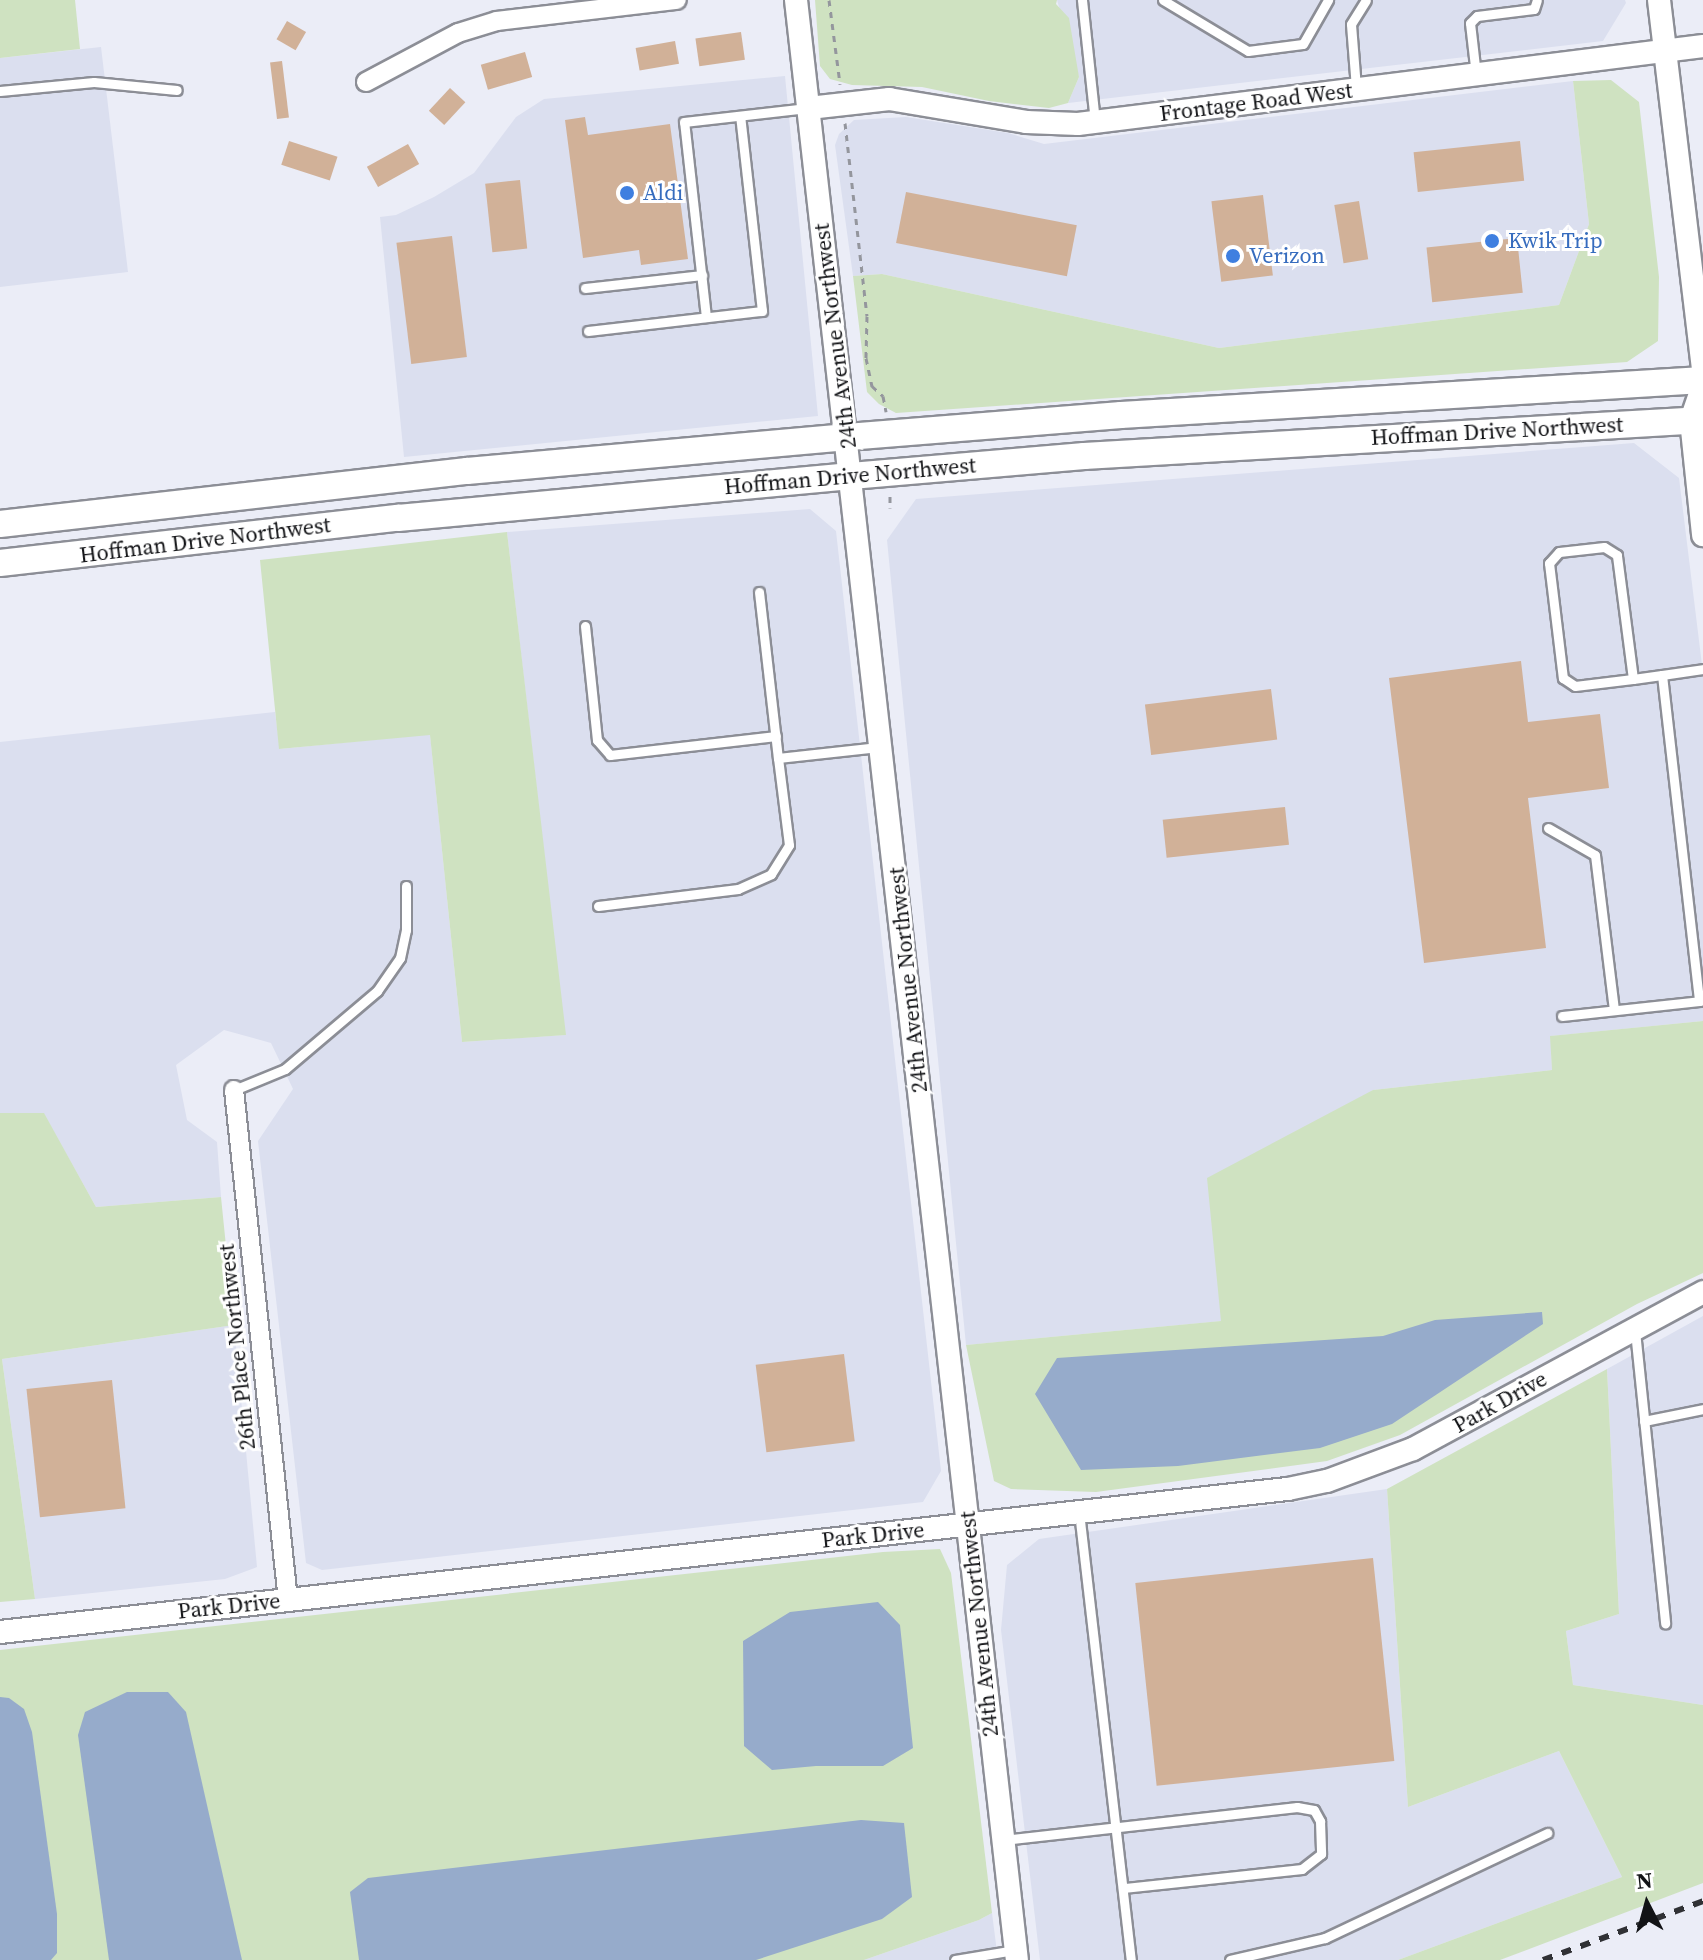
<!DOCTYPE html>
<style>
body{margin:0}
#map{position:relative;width:1703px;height:1960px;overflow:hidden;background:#ebedf7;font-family:"Source Serif 4",serif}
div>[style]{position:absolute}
.built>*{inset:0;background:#dbdfef}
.green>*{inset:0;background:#cfe2c1}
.water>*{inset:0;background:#96abcb}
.building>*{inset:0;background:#d1b198;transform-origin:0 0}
.path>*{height:3px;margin-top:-1.5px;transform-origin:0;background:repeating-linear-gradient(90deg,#94969d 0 6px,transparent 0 12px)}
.roads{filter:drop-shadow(2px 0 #8c8e96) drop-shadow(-2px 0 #8c8e96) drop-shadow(0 2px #8c8e96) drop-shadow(0 -2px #8c8e96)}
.service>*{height:9px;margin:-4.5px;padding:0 4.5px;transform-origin:4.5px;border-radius:4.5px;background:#fff}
.minor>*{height:18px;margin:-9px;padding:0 9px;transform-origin:9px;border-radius:9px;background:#fff}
.tertiary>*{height:22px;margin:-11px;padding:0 11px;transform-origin:11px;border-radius:11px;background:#fff}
.secondary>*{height:26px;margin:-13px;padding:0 13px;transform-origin:13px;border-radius:13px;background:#fff}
.rail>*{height:6px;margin-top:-3px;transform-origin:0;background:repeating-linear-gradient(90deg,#303135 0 10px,transparent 0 20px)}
.dots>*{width:22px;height:22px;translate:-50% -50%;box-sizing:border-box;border:4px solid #fff;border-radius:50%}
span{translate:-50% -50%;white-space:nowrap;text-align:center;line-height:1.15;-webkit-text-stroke:6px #fff;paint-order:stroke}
.street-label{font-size:22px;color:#121316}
.shop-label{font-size:22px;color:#366cbe}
.left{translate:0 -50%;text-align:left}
.north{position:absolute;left:1607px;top:1864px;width:80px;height:80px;-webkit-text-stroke:6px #fff;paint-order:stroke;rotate:354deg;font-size:22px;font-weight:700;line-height:32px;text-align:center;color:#121316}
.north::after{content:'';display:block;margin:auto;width:28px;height:36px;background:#121316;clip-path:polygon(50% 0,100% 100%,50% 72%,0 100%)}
</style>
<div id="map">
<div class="built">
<div style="clip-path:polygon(1057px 0,1625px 0,1626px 3px,1603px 41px,1068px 103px,1079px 77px)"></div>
<div style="clip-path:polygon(101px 47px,128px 272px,0 287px,0 58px)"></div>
<div style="clip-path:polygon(785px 76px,818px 416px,404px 457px,380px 217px,396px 215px,434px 197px,474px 173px,516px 117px,544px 99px)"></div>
<div style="clip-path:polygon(1573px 81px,1589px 224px,1559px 305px,1219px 348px,882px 274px,853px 276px,835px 145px,839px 134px,854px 120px,906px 117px,1008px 133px,1044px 144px)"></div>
<div style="clip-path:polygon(1634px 443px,1679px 478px,1703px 673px,1703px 1021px,1551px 1036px,1552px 1070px,1373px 1090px,1222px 1321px,966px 1345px,887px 540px,916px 499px)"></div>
<div style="clip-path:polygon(810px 509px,836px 531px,941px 1471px,923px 1502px,322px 1570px,306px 1563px,258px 1141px,293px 1089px,271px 1043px,224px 1030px,176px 1065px,187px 1120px,217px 1142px,221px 1197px,96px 1207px,44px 1114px,0 1113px,0 742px,275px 712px,280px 749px,430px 734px,462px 1042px,565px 1035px,507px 532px)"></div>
<div style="clip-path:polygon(1703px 1316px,1703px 1705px,1573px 1685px,1566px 1631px,1619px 1614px,1607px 1369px)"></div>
<div style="clip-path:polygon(234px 1325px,257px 1567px,225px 1579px,35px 1599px,2px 1359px)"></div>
<div style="clip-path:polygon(1387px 1489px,1408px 1807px,1559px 1751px,1622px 1877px,1398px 1960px,1040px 1960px,1001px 1630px,1007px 1565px,1039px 1539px)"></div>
<div style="clip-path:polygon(992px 1913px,998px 1960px,864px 1960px,979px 1920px)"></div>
</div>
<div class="green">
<div style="clip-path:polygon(0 0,75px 0,80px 49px,0 58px)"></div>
<div style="clip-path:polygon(815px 0,1057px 0,1056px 4px,1069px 18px,1079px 77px,1068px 103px,1049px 108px,989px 101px,922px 87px,852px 85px,830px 79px,820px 66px)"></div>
<div style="clip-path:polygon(1611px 80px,1639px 102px,1659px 277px,1658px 341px,1627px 362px,896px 413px,879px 404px,867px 392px,853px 276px,882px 274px,1219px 348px,1559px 305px,1589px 224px,1573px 81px)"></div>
<div style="clip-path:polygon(507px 532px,566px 1035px,462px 1042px,430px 735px,279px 749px,260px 560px)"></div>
<div style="clip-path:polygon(1703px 1021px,1703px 1273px,1637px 1304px,1400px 1435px,1327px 1461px,1096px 1492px,1011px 1489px,994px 1481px,966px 1345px,1221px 1321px,1207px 1178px,1373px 1090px,1552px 1070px,1550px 1036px)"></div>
<div style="clip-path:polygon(0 1113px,44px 1113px,96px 1207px,221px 1197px,234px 1325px,2px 1359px,35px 1599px,0 1602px)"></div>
<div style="clip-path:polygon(1607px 1369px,1619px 1614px,1566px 1631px,1573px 1685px,1703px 1705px,1703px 1883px,1500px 1960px,1398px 1960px,1622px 1877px,1559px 1751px,1408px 1807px,1387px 1489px)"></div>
<div style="clip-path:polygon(940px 1549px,951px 1573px,992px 1913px,979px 1920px,864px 1960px,0 1960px,0 1650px,883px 1552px)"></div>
</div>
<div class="water">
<div style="clip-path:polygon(1542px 1312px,1543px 1324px,1392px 1424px,1320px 1448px,1178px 1466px,1081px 1470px,1035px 1394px,1057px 1358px,1383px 1336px,1435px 1320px)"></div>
<div style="clip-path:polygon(878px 1602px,900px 1625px,913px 1748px,883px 1766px,816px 1766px,772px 1770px,744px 1746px,743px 1641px,790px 1612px)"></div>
<div style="clip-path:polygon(127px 1692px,168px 1692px,186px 1712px,242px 1960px,109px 1960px,78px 1735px,85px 1712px)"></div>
<div style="clip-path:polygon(0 1697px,9px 1698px,24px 1709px,32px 1732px,57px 1914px,57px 1953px,51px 1960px,0 1960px)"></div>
<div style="clip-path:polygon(861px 1820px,904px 1823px,912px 1897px,882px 1919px,756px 1960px,359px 1960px,350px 1892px,368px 1878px)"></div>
</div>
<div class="building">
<div style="left:287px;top:21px;width:22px;height:21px;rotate:30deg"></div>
<div style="left:741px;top:32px;width:28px;height:46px;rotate:82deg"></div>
<div style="left:675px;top:41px;width:23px;height:40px;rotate:80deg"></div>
<div style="left:525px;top:52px;width:26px;height:46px;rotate:74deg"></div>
<div style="left:282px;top:61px;width:57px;height:12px;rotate:83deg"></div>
<div style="left:450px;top:88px;width:21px;height:31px;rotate:43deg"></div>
<div style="clip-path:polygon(585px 117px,588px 135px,670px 124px,688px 259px,641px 265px,639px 250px,583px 258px,565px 120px)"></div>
<div style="left:289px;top:141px;width:51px;height:25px;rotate:18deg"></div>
<div style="left:1520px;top:141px;width:40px;height:107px;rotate:84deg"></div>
<div style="left:408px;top:144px;width:23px;height:47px;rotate:61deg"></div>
<div style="left:520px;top:180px;width:69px;height:35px;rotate:84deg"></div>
<div style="left:906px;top:192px;width:174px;height:52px;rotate:11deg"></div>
<div style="left:1263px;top:195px;width:81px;height:52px;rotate:83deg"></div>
<div style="left:1359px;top:201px;width:59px;height:25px;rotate:81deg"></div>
<div style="left:452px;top:236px;width:122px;height:56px;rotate:83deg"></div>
<div style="left:1517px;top:238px;width:55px;height:91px;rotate:84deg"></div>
<div style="clip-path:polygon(1521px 661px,1528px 722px,1600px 714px,1609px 788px,1528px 798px,1546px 948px,1424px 963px,1389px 678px)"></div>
<div style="left:1271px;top:689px;width:51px;height:127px;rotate:83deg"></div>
<div style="left:1285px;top:807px;width:38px;height:123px;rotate:84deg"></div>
<div style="left:844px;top:1354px;width:88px;height:89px;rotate:83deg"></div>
<div style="left:112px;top:1380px;width:129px;height:86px;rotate:84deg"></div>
<div style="left:1373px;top:1558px;width:204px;height:239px;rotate:84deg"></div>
</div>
<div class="path">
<div style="left:829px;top:0;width:85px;rotate:82.5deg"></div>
<div style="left:845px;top:123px;width:194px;rotate:83.5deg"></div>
<div style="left:867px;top:316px;width:42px;rotate:91.4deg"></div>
<div style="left:866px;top:358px;width:29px;rotate:78deg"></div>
<div style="left:872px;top:386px;width:15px;rotate:42deg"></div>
<div style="left:883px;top:396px;width:16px;rotate:79deg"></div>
<div style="left:890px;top:496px;width:12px;rotate:90deg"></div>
</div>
<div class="roads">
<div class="service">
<div style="left:1082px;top:0;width:123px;rotate:83.9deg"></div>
<div style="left:1163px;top:0;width:99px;rotate:31deg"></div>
<div style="left:1248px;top:51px;width:55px;rotate:-7.3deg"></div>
<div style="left:1303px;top:44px;width:51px;rotate:-60.4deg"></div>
<div style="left:1476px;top:75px;width:52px;rotate:-96.6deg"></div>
<div style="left:1470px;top:23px;width:10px;rotate:-45deg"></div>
<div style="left:1477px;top:16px;width:57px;rotate:-7deg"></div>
<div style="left:1534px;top:9px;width:9px;rotate:-72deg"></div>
<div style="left:1356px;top:88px;width:64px;rotate:-94.5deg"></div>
<div style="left:1351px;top:24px;width:28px;rotate:-58deg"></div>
<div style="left:0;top:91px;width:94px;rotate:-5.5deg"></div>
<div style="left:94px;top:82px;width:83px;rotate:5.5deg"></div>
<div style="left:585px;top:288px;width:118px;rotate:-6.3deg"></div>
<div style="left:706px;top:317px;width:196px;rotate:-96.4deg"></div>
<div style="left:684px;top:122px;width:124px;rotate:-6.5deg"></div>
<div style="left:588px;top:331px;width:175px;rotate:-6.6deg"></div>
<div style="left:762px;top:311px;width:196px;rotate:-96.4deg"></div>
<div style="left:759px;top:592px;width:167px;rotate:83.5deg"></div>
<div style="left:585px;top:626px;width:115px;rotate:84deg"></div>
<div style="left:597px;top:740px;width:20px;rotate:49deg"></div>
<div style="left:610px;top:755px;width:167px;rotate:-6.5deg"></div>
<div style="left:1662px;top:675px;width:328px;rotate:83.5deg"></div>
<div style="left:1699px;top:1001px;width:4px;rotate:-14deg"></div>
<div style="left:1633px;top:679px;width:125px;rotate:-97.4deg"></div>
<div style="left:1617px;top:555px;width:15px;rotate:-148deg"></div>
<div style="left:1604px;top:547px;width:45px;rotate:173.7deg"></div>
<div style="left:1559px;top:552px;width:15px;rotate:132deg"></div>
<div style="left:1549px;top:563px;width:116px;rotate:83.1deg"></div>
<div style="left:1563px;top:678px;width:14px;rotate:34deg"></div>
<div style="left:1575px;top:686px;width:58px;rotate:-6.9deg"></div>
<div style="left:1633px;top:679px;width:29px;rotate:-8deg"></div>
<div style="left:1662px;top:675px;width:41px;rotate:-8.3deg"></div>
<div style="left:1548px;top:828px;width:54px;rotate:29.9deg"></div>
<div style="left:1595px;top:855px;width:156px;rotate:83deg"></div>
<div style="left:598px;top:906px;width:141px;rotate:-6.9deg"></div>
<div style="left:738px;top:889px;width:36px;rotate:-24deg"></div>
<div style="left:771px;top:874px;width:34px;rotate:-58deg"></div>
<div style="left:789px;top:845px;width:88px;rotate:-97.2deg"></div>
<div style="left:778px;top:758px;width:101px;rotate:-6.3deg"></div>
<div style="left:1562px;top:1016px;width:138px;rotate:-6.2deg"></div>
<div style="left:234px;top:1090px;width:55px;rotate:-22.4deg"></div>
<div style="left:285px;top:1069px;width:121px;rotate:-40.3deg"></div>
<div style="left:377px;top:991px;width:40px;rotate:-55.1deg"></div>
<div style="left:400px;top:958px;width:29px;rotate:-78deg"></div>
<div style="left:406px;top:930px;width:44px;rotate:-90deg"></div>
<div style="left:1635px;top:1331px;width:294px;rotate:84.1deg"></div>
<div style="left:1644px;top:1421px;width:60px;rotate:-11.5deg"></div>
<div style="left:1079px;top:1512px;width:451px;rotate:83.4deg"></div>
<div style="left:1003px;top:1840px;width:296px;rotate:-6.4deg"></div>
<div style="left:1297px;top:1807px;width:17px;rotate:10deg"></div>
<div style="left:1314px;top:1810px;width:13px;rotate:61deg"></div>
<div style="left:1320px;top:1821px;width:33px;rotate:88deg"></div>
<div style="left:1321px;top:1854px;width:24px;rotate:142deg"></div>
<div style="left:1302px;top:1869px;width:180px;rotate:173.9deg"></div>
<div style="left:955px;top:1960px;width:61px;rotate:-9.5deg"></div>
<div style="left:1230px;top:1960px;width:98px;rotate:-13deg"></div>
<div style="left:1325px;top:1938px;width:246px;rotate:-25.3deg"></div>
</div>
<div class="minor">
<div style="left:366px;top:82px;width:104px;rotate:-28deg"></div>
<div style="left:458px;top:33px;width:41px;rotate:-17.1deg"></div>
<div style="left:497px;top:21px;width:181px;rotate:-6.7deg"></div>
<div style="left:234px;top:1090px;width:513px;rotate:83.96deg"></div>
</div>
<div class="tertiary">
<div style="left:796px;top:0;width:1972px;rotate:83.57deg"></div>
<div style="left:1659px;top:0;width:371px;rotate:83.2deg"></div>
<div style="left:809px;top:108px;width:81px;rotate:-6.4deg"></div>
<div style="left:889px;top:99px;width:139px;rotate:9.5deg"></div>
<div style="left:1026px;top:122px;width:52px;rotate:2.2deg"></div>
<div style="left:1078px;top:124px;width:630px;rotate:-7.11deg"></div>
<div style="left:1703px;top:385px;width:37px;rotate:109deg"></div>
<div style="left:1691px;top:420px;width:116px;rotate:84deg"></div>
<div style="left:0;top:1632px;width:1296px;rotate:-6.34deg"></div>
<div style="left:1288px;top:1489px;width:40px;rotate:-12deg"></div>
<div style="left:1327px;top:1481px;width:92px;rotate:-20.4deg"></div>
<div style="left:1413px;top:1449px;width:330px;rotate:-28.4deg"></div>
</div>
<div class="secondary">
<div style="left:0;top:524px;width:470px;rotate:-6.5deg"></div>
<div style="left:467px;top:471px;width:382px;rotate:-5.1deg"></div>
<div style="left:847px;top:437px;width:275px;rotate:-4.6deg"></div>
<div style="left:1121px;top:415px;width:583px;rotate:-3.44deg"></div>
<div style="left:0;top:563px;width:401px;rotate:-6.5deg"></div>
<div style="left:398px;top:518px;width:455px;rotate:-5.3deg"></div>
<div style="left:851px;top:476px;width:234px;rotate:-4.9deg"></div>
<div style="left:1084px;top:456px;width:620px;rotate:-3.33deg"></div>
</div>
</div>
<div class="rail">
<div style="left:1543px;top:1960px;width:171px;rotate:-20.2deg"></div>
</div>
<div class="dots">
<div style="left:627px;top:193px;background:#3f7fe0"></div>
<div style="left:1492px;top:241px;background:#3f7fe0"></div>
<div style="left:1233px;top:256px;background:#3f7fe0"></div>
</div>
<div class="street-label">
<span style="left:1256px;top:102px;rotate:-7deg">Frontage Road West</span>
<span style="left:835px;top:336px;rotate:-97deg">24th Avenue Northwest</span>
<span style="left:1497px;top:431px;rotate:-3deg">Hoffman Drive Northwest</span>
<span style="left:850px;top:476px;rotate:-5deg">Hoffman Drive Northwest</span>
<span style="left:205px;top:540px;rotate:-7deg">Hoffman Drive Northwest</span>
<span style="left:908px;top:980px;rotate:-96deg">24th Avenue Northwest</span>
<span style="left:237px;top:1347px;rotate:-96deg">26th Place Northwest</span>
<span style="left:1500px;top:1402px;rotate:-29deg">Park Drive</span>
<span style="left:873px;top:1535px;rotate:-6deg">Park Drive</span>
<span style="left:229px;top:1606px;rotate:-6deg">Park Drive</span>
<span style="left:979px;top:1624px;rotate:-96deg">24th Avenue Northwest</span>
</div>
<div class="shop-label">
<span class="left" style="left:643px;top:193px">Aldi</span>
<span class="left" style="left:1508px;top:241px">Kwik Trip</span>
<span class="left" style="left:1249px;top:256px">Verizon</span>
</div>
<div class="north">N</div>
</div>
